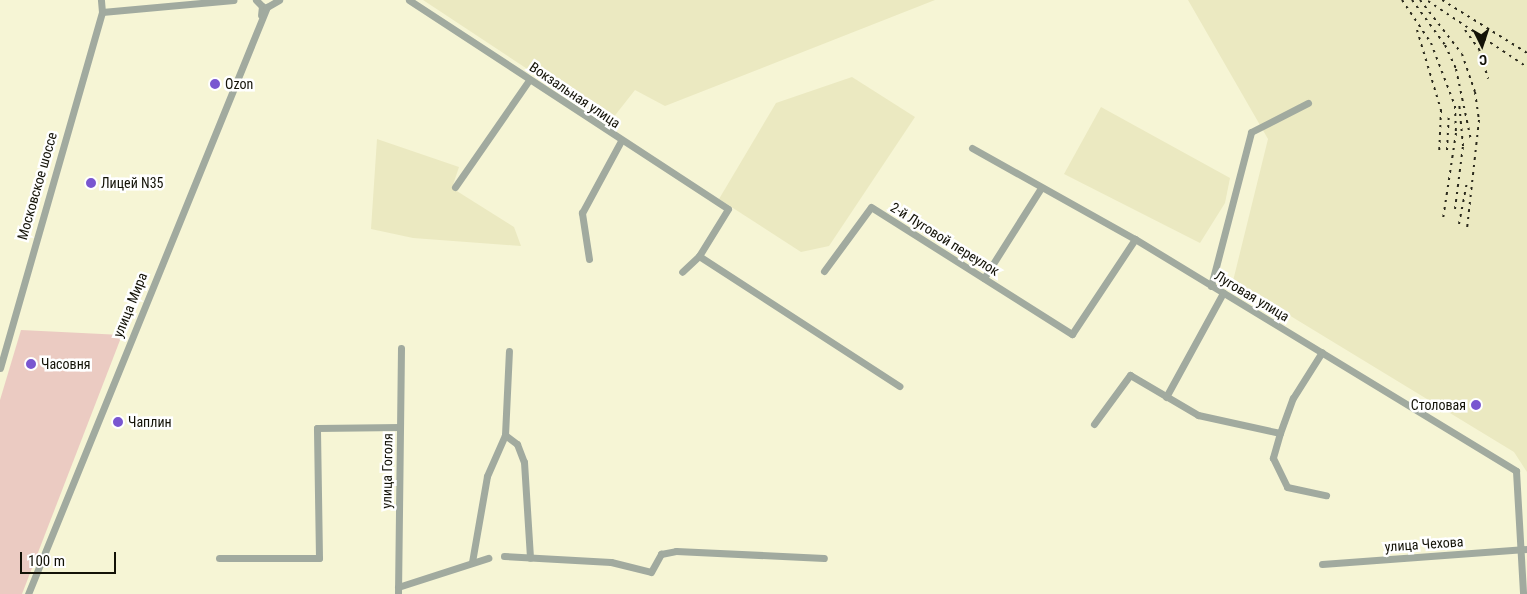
<!DOCTYPE html>
<meta charset="utf-8">
<style>
body{margin:0}
#map{position:relative;width:1527px;height:594px;overflow:hidden;background:#f6f5d5;font-family:"Roboto Condensed",sans-serif}
div>[style]{position:absolute}
.built>*{inset:0;background:#ebe9c1}
.green>*{inset:0;background:#ebcbc2}
.minor>*{height:7px;margin:-3.5px;padding:0 3.5px;transform-origin:3.5px;border-radius:3.5px;background:#a1aa9f}
.rail>*{height:2px;margin-top:-1px;transform-origin:0;background:repeating-linear-gradient(90deg,#2b2a1d 0 2.5px,transparent 0 7.5px)}
.dots>*{width:14px;height:14px;translate:-50% -50%;box-sizing:border-box;border:2px solid #fff;border-radius:50%}
span{translate:-50% -50%;white-space:nowrap;text-align:center;line-height:1.15;-webkit-text-stroke:5px #fff;paint-order:stroke}
.poi-label{font-size:14px;color:#131207}
.left{translate:0 -50%;text-align:left}
.right{translate:-100% -50%;text-align:right}
.street-label{font-size:14px;color:#131207}
.north{position:absolute;left:1457px;top:20px;width:50px;height:50px;-webkit-text-stroke:4px #fff;paint-order:stroke;rotate:176deg;font-size:14px;font-weight:700;line-height:20px;text-align:center;color:#131207}
.north::after{content:'';display:block;margin:auto;width:18px;height:22px;background:#131207;clip-path:polygon(50% 0,100% 100%,50% 72%,0 100%)}
.scale{position:absolute;left:20px;top:552px;width:96px;height:22px;box-sizing:border-box;border:2px solid #131207;border-top:0;padding-left:6px;font-size:15px;line-height:18px;white-space:nowrap;color:#131207;-webkit-text-stroke:4px #fff;paint-order:stroke}
</style>
<div id="map">
<div class="built">
<div style="clip-path:polygon(423px 0,935px 0,665px 106px,635px 90px,609px 123px)"></div>
<div style="clip-path:polygon(1188px 0,1527px 0,1527px 472px,1514px 452px,1233px 281px,1268px 139px)"></div>
<div style="clip-path:polygon(852px 77px,915px 117px,829px 246px,801px 252px,719px 199px,776px 103px)"></div>
<div style="clip-path:polygon(1101px 107px,1230px 178px,1225px 203px,1200px 243px,1064px 174px)"></div>
<div style="clip-path:polygon(377px 139px,459px 167px,452px 188px,514px 227px,521px 246px,413px 238px,371px 229px)"></div>
</div>
<div class="green">
<div style="clip-path:polygon(21px 330px,122px 335px,22px 594px,0 594px,0 400px)"></div>
</div>
<div class="minor">
<div style="left:256px;top:0;width:8px;rotate:45deg"></div>
<div style="left:262px;top:6px;width:9px;rotate:96deg"></div>
<div style="left:409px;top:0;width:381px;rotate:33.2deg"></div>
<div style="left:728px;top:209px;width:55px;rotate:121.7deg"></div>
<div style="left:699px;top:256px;width:23px;rotate:137deg"></div>
<div style="left:102px;top:12px;width:132px;rotate:-5.2deg"></div>
<div style="left:972px;top:148px;width:187px;rotate:29.2deg"></div>
<div style="left:1135px;top:239px;width:446px;rotate:31.3deg"></div>
<div style="left:1516px;top:471px;width:123px;rotate:86.7deg"></div>
<div style="left:455px;top:187px;width:130px;rotate:-55.3deg"></div>
<div style="left:699px;top:256px;width:239px;rotate:33deg"></div>
<div style="left:589px;top:259px;width:47px;rotate:-98.7deg"></div>
<div style="left:582px;top:213px;width:82px;rotate:-61.6deg"></div>
<div style="left:824px;top:271px;width:79px;rotate:-53.7deg"></div>
<div style="left:871px;top:207px;width:238px;rotate:32.3deg"></div>
<div style="left:1072px;top:334px;width:114px;rotate:-56.4deg"></div>
<div style="left:984px;top:278px;width:107px;rotate:-57.7deg"></div>
<div style="left:1211px;top:286px;width:159px;rotate:-75.4deg"></div>
<div style="left:1251px;top:132px;width:64px;rotate:-27deg"></div>
<div style="left:0;top:368px;width:370px;rotate:-74deg"></div>
<div style="left:102px;top:12px;width:12px;rotate:-95deg"></div>
<div style="left:1166px;top:397px;width:119px;rotate:-61.3deg"></div>
<div style="left:1094px;top:424px;width:61px;rotate:-53.7deg"></div>
<div style="left:1130px;top:375px;width:79px;rotate:30.5deg"></div>
<div style="left:1198px;top:415px;width:84px;rotate:12.4deg"></div>
<div style="left:1280px;top:433px;width:26px;rotate:106deg"></div>
<div style="left:1273px;top:458px;width:32px;rotate:64deg"></div>
<div style="left:1287px;top:487px;width:40px;rotate:12deg"></div>
<div style="left:1280px;top:433px;width:37px;rotate:-70deg"></div>
<div style="left:1293px;top:398px;width:54px;rotate:-57.8deg"></div>
<div style="left:505px;top:435px;width:15px;rotate:37deg"></div>
<div style="left:517px;top:444px;width:19px;rotate:69deg"></div>
<div style="left:524px;top:462px;width:96px;rotate:86.4deg"></div>
<div style="left:504px;top:556px;width:107px;rotate:3.2deg"></div>
<div style="left:611px;top:562px;width:41px;rotate:14deg"></div>
<div style="left:651px;top:572px;width:21px;rotate:-61deg"></div>
<div style="left:661px;top:554px;width:15px;rotate:-11deg"></div>
<div style="left:676px;top:551px;width:148px;rotate:2.7deg"></div>
<div style="left:219px;top:558px;width:100px"></div>
<div style="left:319px;top:558px;width:130px;rotate:-90.9deg"></div>
<div style="left:317px;top:428px;width:83px;rotate:-0.7deg"></div>
<div style="left:472px;top:562px;width:87px;rotate:-80.1deg"></div>
<div style="left:487px;top:476px;width:45px;rotate:-66.3deg"></div>
<div style="left:505px;top:435px;width:84px;rotate:-87.3deg"></div>
<div style="left:1322px;top:564px;width:206px;rotate:-4.2deg"></div>
<div style="left:398px;top:587px;width:95px;rotate:-17.9deg"></div>
<div style="left:28px;top:594px;width:634px;rotate:-67.85deg"></div>
<div style="left:267px;top:7px;width:14px;rotate:-30deg"></div>
<div style="left:398px;top:594px;width:246px;rotate:-89.3deg"></div>
</div>
<div class="rail">
<div style="left:1402px;top:0;width:52px;rotate:56deg"></div>
<div style="left:1431px;top:43px;width:67px;rotate:69.1deg"></div>
<div style="left:1455px;top:106px;width:27px;rotate:88deg"></div>
<div style="left:1456px;top:133px;width:87px;rotate:98.6deg"></div>
<div style="left:1412px;top:0;width:56px;rotate:53.7deg"></div>
<div style="left:1445px;top:45px;width:26px;rotate:65deg"></div>
<div style="left:1456px;top:69px;width:73px;rotate:78.1deg"></div>
<div style="left:1420px;top:0;width:68px;rotate:52.1deg"></div>
<div style="left:1462px;top:54px;width:40px;rotate:71.1deg"></div>
<div style="left:1475px;top:92px;width:28px;rotate:82deg"></div>
<div style="left:1479px;top:120px;width:109px;rotate:96.3deg"></div>
<div style="left:1442px;top:0;width:100px;rotate:31.9deg"></div>
<div style="left:1428px;top:1px;width:119px;rotate:33.7deg"></div>
<div style="left:1417px;top:30px;width:84px;rotate:73.3deg"></div>
<div style="left:1441px;top:110px;width:45px;rotate:92.5deg"></div>
<div style="left:1465px;top:30px;width:24px;rotate:54deg"></div>
<div style="left:1479px;top:49px;width:31px;rotate:73deg"></div>
<div style="left:1447px;top:150px;width:37px;rotate:-87deg"></div>
<div style="left:1455px;top:209px;width:64px;rotate:-82.8deg"></div>
<div style="left:1463px;top:146px;width:44px;rotate:-95.2deg"></div>
<div style="left:1459px;top:224px;width:43px;rotate:-79.2deg"></div>
</div>
<div class="dots">
<div style="left:215px;top:84px;background:#7956d0"></div>
<div style="left:91px;top:183px;background:#7956d0"></div>
<div style="left:31px;top:364px;background:#7956d0"></div>
<div style="left:1476px;top:405px;background:#7956d0"></div>
<div style="left:118px;top:422px;background:#7956d0"></div>
</div>
<div class="poi-label">
<span class="left" style="left:225px;top:84px">Ozon</span>
<span class="left" style="left:101px;top:183px">Лицей N35</span>
<span class="left" style="left:41px;top:364px">Часовня</span>
<span class="right" style="left:1466px;top:405px">Столовая</span>
<span class="left" style="left:128px;top:422px">Чаплин</span>
</div>
<div class="street-label">
<span style="left:575px;top:95px;rotate:34deg">Вокзальная улица</span>
<span style="left:37px;top:186px;rotate:-74deg">Московское шоссе</span>
<span style="left:945px;top:239px;rotate:32deg">2-й Луговой переулок</span>
<span style="left:1252px;top:296px;rotate:31deg">Луговая улица</span>
<span style="left:130px;top:305px;rotate:-68deg">улица Мира</span>
<span style="left:387px;top:471px;rotate:-89deg">улица Гоголя</span>
<span style="left:1424px;top:544px;rotate:-4deg">улица Чехова</span>
</div>
<div class="north">С</div>
<div class="scale">100 m</div>
</div>
